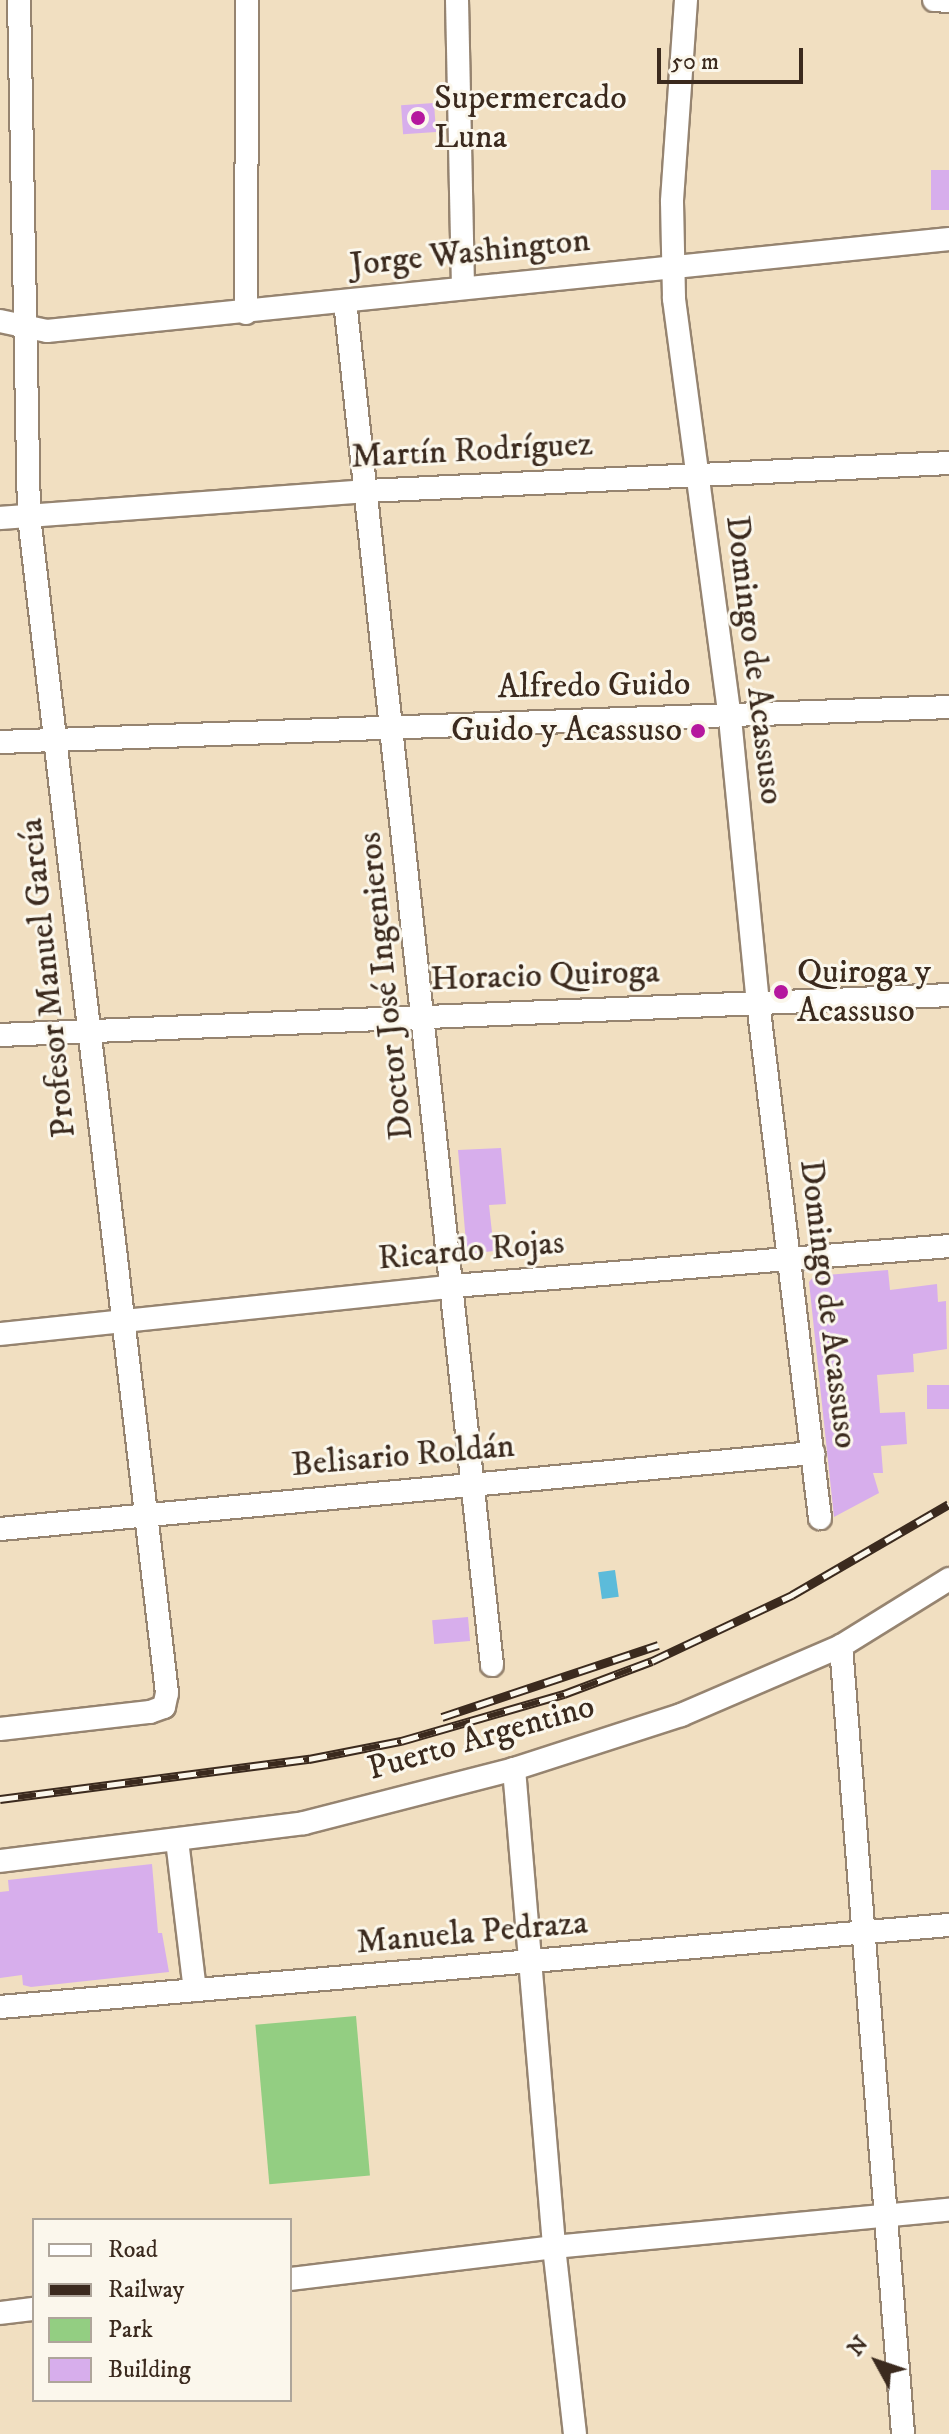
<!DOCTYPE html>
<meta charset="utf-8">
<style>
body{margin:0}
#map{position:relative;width:949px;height:2434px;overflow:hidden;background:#f1dfc1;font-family:"IM FELL DW Pica",serif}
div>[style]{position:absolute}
.green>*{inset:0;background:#93ce82;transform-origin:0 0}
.water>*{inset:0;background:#5cbbda;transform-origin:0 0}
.building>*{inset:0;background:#d7aeec;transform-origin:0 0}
.roads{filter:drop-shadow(2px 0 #968470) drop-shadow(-2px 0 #968470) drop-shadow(0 2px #968470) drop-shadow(0 -2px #968470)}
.street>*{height:22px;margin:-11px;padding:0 11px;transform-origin:11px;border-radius:11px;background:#fff}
.rail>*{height:9px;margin-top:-4.5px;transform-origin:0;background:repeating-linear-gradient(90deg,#fbf7ec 0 18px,#3b2a1e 0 36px);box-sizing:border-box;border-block:2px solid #3b2a1e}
.dots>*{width:22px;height:22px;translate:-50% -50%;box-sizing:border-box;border:4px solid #fbf7ec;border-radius:50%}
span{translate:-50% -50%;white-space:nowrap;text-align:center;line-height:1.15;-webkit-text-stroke:6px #fbf7ec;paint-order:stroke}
.poi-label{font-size:34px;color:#3b2a1e}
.left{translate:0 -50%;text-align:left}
.right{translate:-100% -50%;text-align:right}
.street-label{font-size:34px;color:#3b2a1e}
.legend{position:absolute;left:32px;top:2218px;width:260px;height:184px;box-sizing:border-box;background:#fbf7ec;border:2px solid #aea59a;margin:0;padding:10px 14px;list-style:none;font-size:24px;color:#3b2a1e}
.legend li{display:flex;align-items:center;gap:16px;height:40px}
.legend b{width:40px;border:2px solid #aea59a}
.north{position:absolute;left:837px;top:2322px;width:80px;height:80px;-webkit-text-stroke:6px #fbf7ec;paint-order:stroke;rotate:310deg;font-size:22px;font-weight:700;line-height:32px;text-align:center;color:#3b2a1e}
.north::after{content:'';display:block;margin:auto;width:28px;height:36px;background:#3b2a1e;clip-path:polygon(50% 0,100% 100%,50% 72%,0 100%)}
.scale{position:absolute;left:657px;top:48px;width:146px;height:36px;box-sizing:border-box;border:4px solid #3b2a1e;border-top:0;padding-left:10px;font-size:24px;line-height:28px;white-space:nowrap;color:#3b2a1e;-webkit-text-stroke:6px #fbf7ec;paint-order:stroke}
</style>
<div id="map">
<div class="green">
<div style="left:356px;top:2016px;width:160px;height:101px;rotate:85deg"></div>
</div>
<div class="water">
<div style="left:615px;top:1570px;width:27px;height:17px;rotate:82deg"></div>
</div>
<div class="building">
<div style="left:434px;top:103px;width:29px;height:33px;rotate:86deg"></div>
<div style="left:949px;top:170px;width:40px;height:18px;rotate:90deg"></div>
<div style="clip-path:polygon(501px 1148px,506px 1204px,489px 1205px,494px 1251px,467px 1254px,458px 1150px)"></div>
<div style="clip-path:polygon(888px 1270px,890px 1290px,937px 1284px,938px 1302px,946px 1301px,947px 1349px,913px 1354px,914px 1372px,877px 1375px,880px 1413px,905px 1412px,907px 1444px,881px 1446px,883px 1473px,873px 1473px,879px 1493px,834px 1517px,809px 1282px,814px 1276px)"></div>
<div style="left:949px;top:1385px;width:24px;height:22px;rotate:90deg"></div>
<div style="left:468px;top:1617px;width:24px;height:36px;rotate:85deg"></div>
<div style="clip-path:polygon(152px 1864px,158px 1933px,162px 1933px,169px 1972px,31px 1987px,23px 1985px,22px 1975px,0 1978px,0 1892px,9px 1891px,8px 1880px)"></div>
</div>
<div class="roads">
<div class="street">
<div style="left:457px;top:0;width:285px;rotate:88.8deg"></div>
<div style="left:686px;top:0;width:202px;rotate:94deg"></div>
<div style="left:672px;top:202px;width:97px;rotate:88.8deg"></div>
<div style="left:674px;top:299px;width:423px;rotate:82.4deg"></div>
<div style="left:730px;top:718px;width:285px;rotate:84.4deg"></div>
<div style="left:758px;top:1002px;width:520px;rotate:83.15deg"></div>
<div style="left:934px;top:0;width:15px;rotate:4deg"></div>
<div style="left:345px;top:301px;width:1372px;rotate:83.85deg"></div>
<div style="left:246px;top:313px;width:313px;rotate:-89.8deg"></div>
<div style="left:0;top:321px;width:48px;rotate:12deg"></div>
<div style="left:47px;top:331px;width:907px;rotate:-5.82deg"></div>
<div style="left:0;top:518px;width:368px;rotate:-4.2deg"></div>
<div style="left:367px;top:491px;width:583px;rotate:-2.75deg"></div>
<div style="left:0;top:742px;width:950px;rotate:-2.11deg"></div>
<div style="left:0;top:1035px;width:950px;rotate:-2.41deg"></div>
<div style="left:0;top:1334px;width:456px;rotate:-6deg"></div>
<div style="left:453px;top:1286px;width:498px;rotate:-4.6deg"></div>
<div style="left:0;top:1529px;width:817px;rotate:-5.34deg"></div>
<div style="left:841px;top:1646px;width:790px;rotate:85.5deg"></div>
<div style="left:0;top:1729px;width:151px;rotate:-6.5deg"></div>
<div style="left:150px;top:1712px;width:15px;rotate:-20deg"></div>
<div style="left:164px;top:1707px;width:14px;rotate:-78deg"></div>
<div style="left:167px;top:1693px;width:1185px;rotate:-96.69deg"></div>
<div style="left:29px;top:516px;width:516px;rotate:-91.11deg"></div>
<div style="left:514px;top:1769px;width:480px;rotate:85.2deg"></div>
<div style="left:554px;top:2247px;width:188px;rotate:83.6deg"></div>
<div style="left:177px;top:1840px;width:151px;rotate:83.2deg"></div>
<div style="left:0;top:1861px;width:306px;rotate:-7.1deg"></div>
<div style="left:304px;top:1823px;width:217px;rotate:-14.4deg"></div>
<div style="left:514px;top:1769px;width:176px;rotate:-17.9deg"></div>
<div style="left:681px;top:1715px;width:174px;rotate:-23.3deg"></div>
<div style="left:841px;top:1646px;width:127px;rotate:-31.8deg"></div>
<div style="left:0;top:2007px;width:953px;rotate:-4.94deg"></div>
<div style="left:290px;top:2279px;width:266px;rotate:-6.9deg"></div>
<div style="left:554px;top:2247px;width:397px;rotate:-5.4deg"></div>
<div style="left:0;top:2313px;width:34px;rotate:-7deg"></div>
</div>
</div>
<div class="rail">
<div style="left:442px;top:1717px;width:228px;rotate:-18.4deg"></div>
<div style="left:0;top:1799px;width:312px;rotate:-7.4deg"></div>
<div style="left:309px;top:1759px;width:94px;rotate:-11.1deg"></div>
<div style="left:401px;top:1741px;width:170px;rotate:-16.1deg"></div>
<div style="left:564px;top:1694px;width:94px;rotate:-20.6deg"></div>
<div style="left:652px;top:1661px;width:155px;rotate:-25.2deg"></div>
<div style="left:792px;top:1595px;width:181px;rotate:-30.1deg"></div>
</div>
<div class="dots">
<div style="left:418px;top:118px;background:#b5179e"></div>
<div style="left:698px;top:731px;background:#b5179e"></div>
<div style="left:781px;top:992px;background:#b5179e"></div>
</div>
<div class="poi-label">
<span class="left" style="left:434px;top:118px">Supermercado<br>Luna</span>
<span class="right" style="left:682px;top:731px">Guido y Acassuso</span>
<span class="left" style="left:797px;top:992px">Quiroga y<br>Acassuso</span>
</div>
<div class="street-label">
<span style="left:470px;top:253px;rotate:-6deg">Jorge Washington</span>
<span style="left:472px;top:451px;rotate:-3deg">Martín Rodríguez</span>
<span style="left:754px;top:660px;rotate:83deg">Domingo de Acassuso</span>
<span style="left:594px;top:686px;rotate:-1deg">Alfredo Guido</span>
<span style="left:545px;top:976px;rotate:-2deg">Horacio Quiroga</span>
<span style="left:48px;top:978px;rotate:-96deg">Profesor Manuel García</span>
<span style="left:386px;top:986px;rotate:-96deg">Doctor José Ingenieros</span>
<span style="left:471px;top:1251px;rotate:-5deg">Ricardo Rojas</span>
<span style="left:828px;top:1304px;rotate:83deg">Domingo de Acassuso</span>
<span style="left:403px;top:1456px;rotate:-5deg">Belisario Roldán</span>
<span style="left:481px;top:1738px;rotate:-16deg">Puerto Argentino</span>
<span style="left:472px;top:1933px;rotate:-5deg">Manuela Pedraza</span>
</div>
<ul class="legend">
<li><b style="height:10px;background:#fff"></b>Road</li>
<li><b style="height:10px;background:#3b2a1e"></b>Railway</li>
<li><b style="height:22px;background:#93ce82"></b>Park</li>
<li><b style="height:22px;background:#d7aeec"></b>Building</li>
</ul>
<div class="north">N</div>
<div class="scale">50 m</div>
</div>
